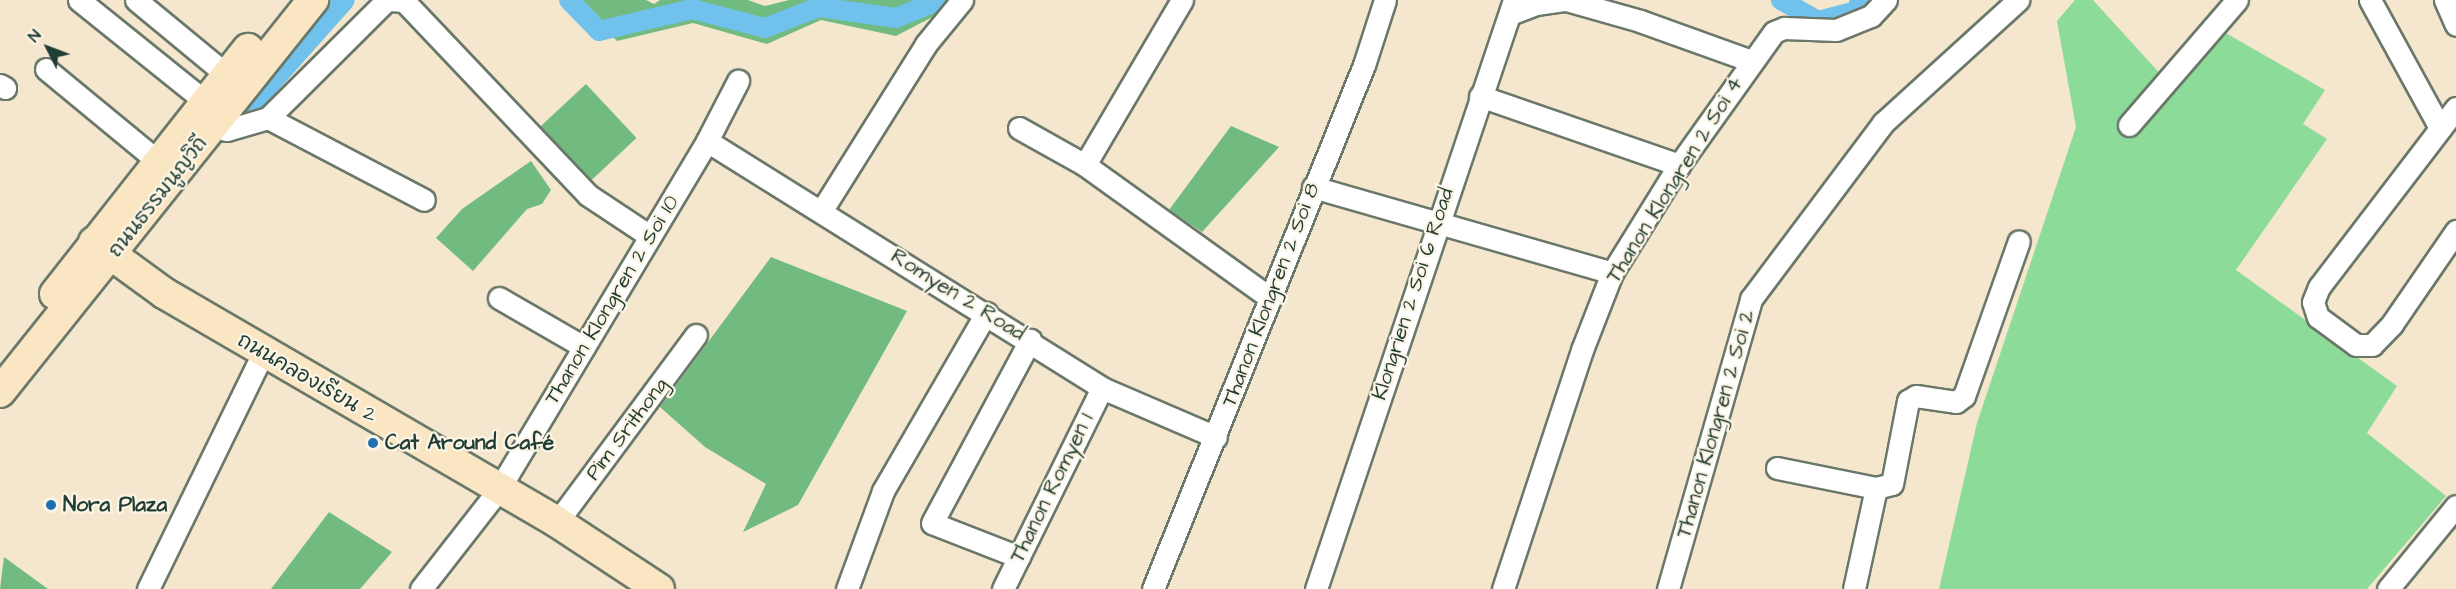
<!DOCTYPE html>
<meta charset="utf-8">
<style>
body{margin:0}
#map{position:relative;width:2456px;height:589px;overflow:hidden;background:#f4e7cd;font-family:"Architects Daughter","Playpen Sans Thai",sans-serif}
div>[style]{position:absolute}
.green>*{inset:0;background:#8cdb99}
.forest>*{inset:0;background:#71bb81;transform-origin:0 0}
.canal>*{height:20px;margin:-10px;padding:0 10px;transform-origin:10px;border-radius:10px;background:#70c1ec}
.roads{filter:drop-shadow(2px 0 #6a786a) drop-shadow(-2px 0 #6a786a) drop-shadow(0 2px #6a786a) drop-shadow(0 -2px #6a786a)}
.street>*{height:21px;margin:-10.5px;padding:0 10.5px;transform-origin:10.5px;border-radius:10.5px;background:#fff}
.secondary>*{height:30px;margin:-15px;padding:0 15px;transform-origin:15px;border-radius:15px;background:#fbe6c4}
.dots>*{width:16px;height:16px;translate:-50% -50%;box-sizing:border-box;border:3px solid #fcf5e5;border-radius:50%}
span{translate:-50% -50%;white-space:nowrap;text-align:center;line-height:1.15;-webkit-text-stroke:4.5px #fcf5e5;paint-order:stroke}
.street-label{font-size:21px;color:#1f3d34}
.poi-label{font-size:21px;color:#1f3d34;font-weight:700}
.left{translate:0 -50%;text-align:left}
.north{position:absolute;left:18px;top:18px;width:60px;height:60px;-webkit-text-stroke:4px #fcf5e5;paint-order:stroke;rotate:312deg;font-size:16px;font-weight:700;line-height:24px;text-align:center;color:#1f3d34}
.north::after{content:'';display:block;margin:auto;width:21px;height:27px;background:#1f3d34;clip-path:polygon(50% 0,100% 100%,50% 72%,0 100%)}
</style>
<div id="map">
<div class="green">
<div style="clip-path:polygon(2075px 0,2093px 0,2174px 89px,2224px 32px,2325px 90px,2303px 124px,2327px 139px,2236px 270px,2397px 386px,2367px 433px,2446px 496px,2367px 589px,1939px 589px,1977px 423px,2076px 127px,2057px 21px)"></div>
</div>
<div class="forest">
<div style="clip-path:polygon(576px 0,646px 0,654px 4px,660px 0,748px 0,765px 6px,789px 0,953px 0,940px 13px,896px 36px,821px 20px,767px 44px,693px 23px,617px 41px)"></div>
<div style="left:586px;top:84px;width:74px;height:62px;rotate:47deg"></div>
<div style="clip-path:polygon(1231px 126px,1279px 147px,1202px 232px,1169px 210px)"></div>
<div style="clip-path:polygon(531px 161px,551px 190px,542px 204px,527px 209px,473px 271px,436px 238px,462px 209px)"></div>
<div style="clip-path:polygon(771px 257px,907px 311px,798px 505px,743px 532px,766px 484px,705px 447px,660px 407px)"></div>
<div style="clip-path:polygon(329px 512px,392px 552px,360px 589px,271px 589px)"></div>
<div style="clip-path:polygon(4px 557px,48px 589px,0 589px)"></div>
</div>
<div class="canal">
<div style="left:569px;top:0;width:43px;rotate:45.9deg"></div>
<div style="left:599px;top:31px;width:96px;rotate:-13.3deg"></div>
<div style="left:692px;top:9px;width:75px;rotate:14.6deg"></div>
<div style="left:765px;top:28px;width:58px;rotate:-21.3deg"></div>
<div style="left:819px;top:7px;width:78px;rotate:8.1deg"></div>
<div style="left:896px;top:18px;width:48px;rotate:-22.2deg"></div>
<div style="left:1781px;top:0;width:43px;rotate:29.6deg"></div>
<div style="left:1818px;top:21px;width:40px;rotate:-14.4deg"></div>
<div style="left:1857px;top:11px;width:11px;rotate:-75deg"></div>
<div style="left:223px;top:102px;width:18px;rotate:34deg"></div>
<div style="left:238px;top:112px;width:12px;rotate:-20deg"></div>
<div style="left:249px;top:108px;width:144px;rotate:-48.4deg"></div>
</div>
<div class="roads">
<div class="street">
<div style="left:79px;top:0;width:163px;rotate:38.8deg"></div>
<div style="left:136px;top:0;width:118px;rotate:39.5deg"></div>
<div style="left:390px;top:0;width:14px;rotate:4deg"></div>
<div style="left:404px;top:1px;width:267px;rotate:46.5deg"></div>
<div style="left:588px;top:195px;width:74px;rotate:33.5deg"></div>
<div style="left:1182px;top:0;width:191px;rotate:120.5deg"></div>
<div style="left:1085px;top:165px;width:226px;rotate:35.7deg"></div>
<div style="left:2370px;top:0;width:146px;rotate:61.3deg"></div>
<div style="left:2445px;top:0;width:27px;rotate:66deg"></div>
<div style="left:1510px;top:14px;width:28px;rotate:-21deg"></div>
<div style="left:1536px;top:4px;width:30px;rotate:-8deg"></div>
<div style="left:1566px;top:0;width:77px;rotate:15.8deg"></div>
<div style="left:1640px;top:21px;width:118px;rotate:19.8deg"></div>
<div style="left:46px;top:69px;width:146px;rotate:39.5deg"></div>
<div style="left:0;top:85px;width:6px;rotate:31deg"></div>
<div style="left:1480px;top:96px;width:211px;rotate:19.1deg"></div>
<div style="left:2456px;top:108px;width:225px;rotate:127.4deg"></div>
<div style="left:2319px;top:287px;width:16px;rotate:112deg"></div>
<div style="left:2313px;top:302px;width:16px;rotate:72deg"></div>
<div style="left:2318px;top:317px;width:47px;rotate:36.4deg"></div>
<div style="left:2356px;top:345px;width:16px"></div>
<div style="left:2372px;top:345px;width:29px;rotate:-46deg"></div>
<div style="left:2392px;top:324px;width:113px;rotate:-55.5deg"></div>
<div style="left:268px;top:118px;width:176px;rotate:27.7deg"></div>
<div style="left:2129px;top:125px;width:165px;rotate:-49.2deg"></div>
<div style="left:213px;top:127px;width:14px;rotate:12deg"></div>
<div style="left:227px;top:130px;width:43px;rotate:-16.3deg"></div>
<div style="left:268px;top:118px;width:168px;rotate:-44.8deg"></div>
<div style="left:1019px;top:128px;width:76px;rotate:29.3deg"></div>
<div style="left:707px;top:141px;width:466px;rotate:32deg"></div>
<div style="left:1102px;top:388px;width:124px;rotate:23.3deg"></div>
<div style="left:1313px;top:187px;width:311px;rotate:16deg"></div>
<div style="left:822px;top:210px;width:196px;rotate:-57.9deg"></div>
<div style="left:926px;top:44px;width:57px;rotate:-50.7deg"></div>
<div style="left:499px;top:298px;width:98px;rotate:30deg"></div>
<div style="left:1777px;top:468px;width:101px;rotate:11.4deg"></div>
<div style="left:557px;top:522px;width:233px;rotate:-53.4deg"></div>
<div style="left:1019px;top:557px;width:93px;rotate:-158.7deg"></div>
<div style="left:932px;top:523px;width:208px;rotate:-61.8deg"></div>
<div style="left:148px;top:589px;width:263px;rotate:-64deg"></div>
<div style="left:421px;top:589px;width:127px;rotate:-52deg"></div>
<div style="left:499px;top:489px;width:405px;rotate:-59.1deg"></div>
<div style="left:707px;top:141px;width:68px;rotate:-62.7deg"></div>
<div style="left:847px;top:589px;width:104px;rotate:-69.8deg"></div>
<div style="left:883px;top:491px;width:206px;rotate:-59.9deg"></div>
<div style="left:1003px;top:589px;width:224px;rotate:-63.8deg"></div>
<div style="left:1153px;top:589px;width:565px;rotate:-68.07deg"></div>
<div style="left:1364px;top:65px;width:68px;rotate:-72.1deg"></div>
<div style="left:1316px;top:589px;width:621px;rotate:-71.42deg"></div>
<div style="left:1503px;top:589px;width:252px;rotate:-71.7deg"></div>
<div style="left:1582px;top:350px;width:83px;rotate:-68.7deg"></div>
<div style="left:1612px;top:273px;width:127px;rotate:-58.2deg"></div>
<div style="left:1679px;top:165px;width:163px;rotate:-54.5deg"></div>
<div style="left:1774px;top:32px;width:11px;rotate:-22deg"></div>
<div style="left:1784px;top:28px;width:52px;rotate:2.2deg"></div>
<div style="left:1836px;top:30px;width:38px;rotate:-22deg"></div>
<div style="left:1871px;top:16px;width:22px;rotate:-47deg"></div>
<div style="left:1668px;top:589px;width:302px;rotate:-74deg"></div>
<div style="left:1751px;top:299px;width:220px;rotate:-53.1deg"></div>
<div style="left:1883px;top:123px;width:183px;rotate:-42.3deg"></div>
<div style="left:1854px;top:589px;width:103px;rotate:-77.7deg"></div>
<div style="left:1876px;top:488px;width:16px;rotate:-14deg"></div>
<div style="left:1892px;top:484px;width:85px;rotate:-79.1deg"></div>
<div style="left:1908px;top:401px;width:9px;rotate:-32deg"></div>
<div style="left:1916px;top:396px;width:40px;rotate:8.5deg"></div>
<div style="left:1956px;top:402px;width:10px;rotate:-37deg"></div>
<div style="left:1964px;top:396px;width:164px;rotate:-70.5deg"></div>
<div style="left:2388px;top:589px;width:107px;rotate:-50.7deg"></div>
</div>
<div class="secondary">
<div style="left:94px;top:242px;width:87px;rotate:36.1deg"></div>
<div style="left:164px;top:293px;width:455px;rotate:30.2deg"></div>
<div style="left:557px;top:522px;width:122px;rotate:33.3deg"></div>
<div style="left:55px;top:294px;width:312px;rotate:-51.8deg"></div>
<div style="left:0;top:392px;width:502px;rotate:-51.39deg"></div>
</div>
</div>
<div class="dots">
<div style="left:373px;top:443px;background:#1f6fb2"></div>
<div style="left:51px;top:505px;background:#1f6fb2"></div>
</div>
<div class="street-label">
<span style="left:1675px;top:180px;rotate:-58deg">Thanon Klongren 2 Soi 4</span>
<span style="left:158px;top:197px;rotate:-52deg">ถนนธรรมนูญวิถี</span>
<span style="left:1413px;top:294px;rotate:-72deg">Klongrien 2 Soi 6 Road</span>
<span style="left:958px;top:295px;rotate:32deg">Romyen 2 Road</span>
<span style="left:1271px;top:295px;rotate:-69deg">Thanon Klongren 2 Soi 8</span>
<span style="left:612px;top:300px;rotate:-59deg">Thanon Klongren 2 Soi 10</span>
<span style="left:307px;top:378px;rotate:30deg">ถนนคลองเรียน 2</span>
<span style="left:1716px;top:424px;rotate:-74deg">Thanon Klongren 2 Soi 2</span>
<span style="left:627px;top:429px;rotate:-53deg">Pim Srithong</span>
<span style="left:1052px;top:488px;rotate:-64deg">Thanon Romyen 1</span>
</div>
<div class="poi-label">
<span class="left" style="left:385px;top:443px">Cat Around Café</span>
<span class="left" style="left:63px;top:505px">Nora Plaza</span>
</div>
<div class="north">N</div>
</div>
